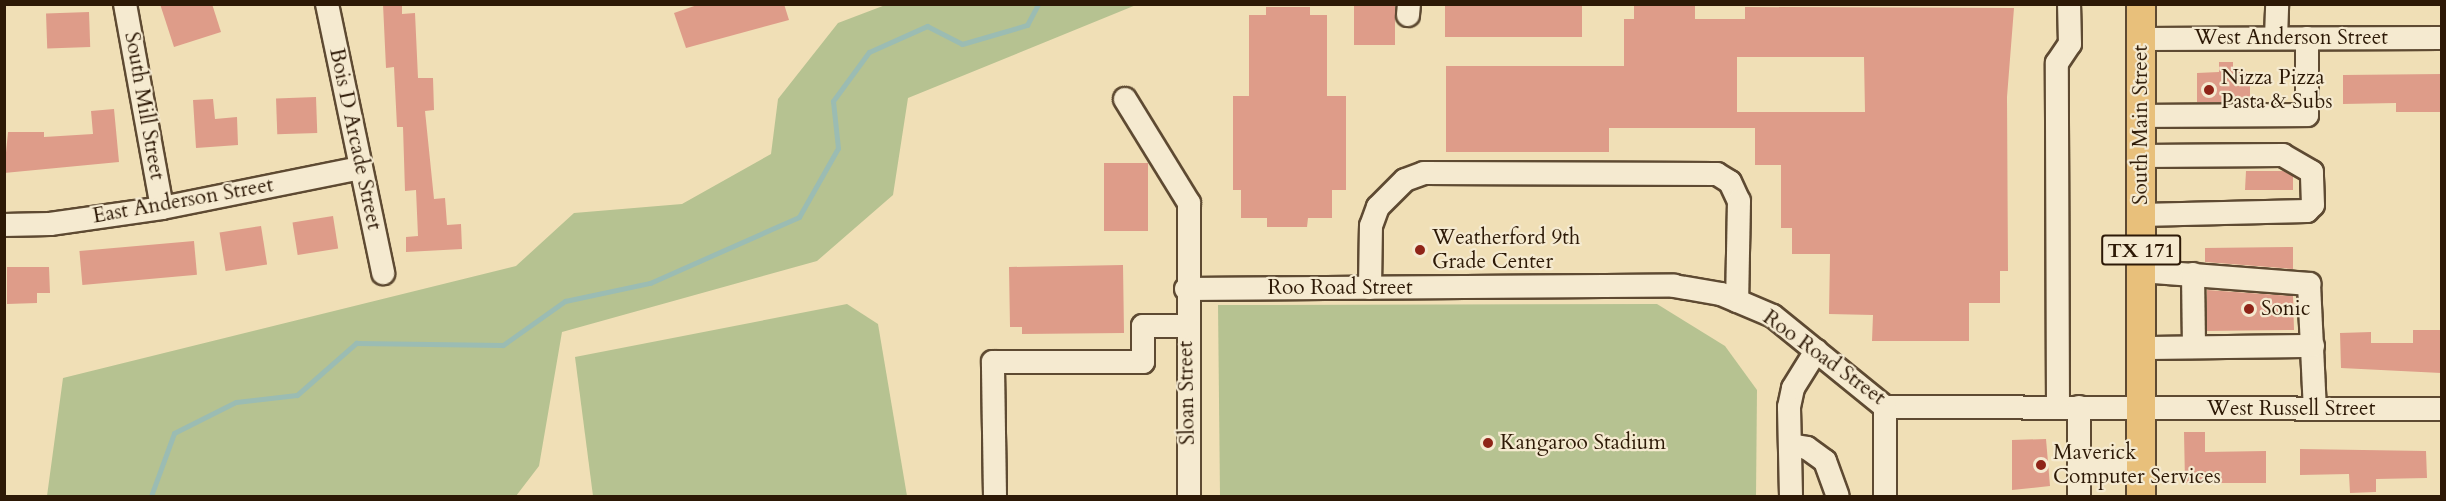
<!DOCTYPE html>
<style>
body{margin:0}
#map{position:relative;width:2446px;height:501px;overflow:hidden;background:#f0dfb6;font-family:Cardo,serif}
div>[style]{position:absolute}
.green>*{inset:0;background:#b6c291}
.stream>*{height:5px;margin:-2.5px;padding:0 2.5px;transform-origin:2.5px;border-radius:2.5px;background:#9bbcb3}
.building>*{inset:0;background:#de9c89;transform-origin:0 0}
.roads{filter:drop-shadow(2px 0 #5e4a32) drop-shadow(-2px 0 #5e4a32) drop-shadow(0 2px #5e4a32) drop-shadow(0 -2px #5e4a32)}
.minor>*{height:22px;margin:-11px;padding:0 11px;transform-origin:11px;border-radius:11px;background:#f5ead0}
.major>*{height:28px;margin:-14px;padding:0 14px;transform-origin:14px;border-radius:14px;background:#e8c07b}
.dots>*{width:16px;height:16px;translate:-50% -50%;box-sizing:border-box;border:3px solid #f5ead0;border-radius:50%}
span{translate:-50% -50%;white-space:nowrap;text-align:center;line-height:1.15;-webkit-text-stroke:4.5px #f5ead0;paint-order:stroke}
.shield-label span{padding:2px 4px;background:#f5ead0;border:2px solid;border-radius:4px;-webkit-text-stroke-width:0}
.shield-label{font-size:20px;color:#2d1906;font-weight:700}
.street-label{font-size:21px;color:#2d1906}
.poi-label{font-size:21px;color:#2d1906}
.left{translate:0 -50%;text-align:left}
.frame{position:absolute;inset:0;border:6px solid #2d1906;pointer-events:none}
</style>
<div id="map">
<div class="green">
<div style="clip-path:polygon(888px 4px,1136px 5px,908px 98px,893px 195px,817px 261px,562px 332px,539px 466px,516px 496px,47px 496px,63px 378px,516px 266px,574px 213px,682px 204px,771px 154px,778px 99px,838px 23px)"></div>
<div style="clip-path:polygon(847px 304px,878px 324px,907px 496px,593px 496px,575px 357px)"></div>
<div style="clip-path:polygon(1657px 304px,1725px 346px,1757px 390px,1756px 496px,1220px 496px,1218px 305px)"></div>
</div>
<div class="stream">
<div style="left:151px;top:496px;width:67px;rotate:-69.9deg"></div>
<div style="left:174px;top:433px;width:69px;rotate:-26.6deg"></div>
<div style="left:236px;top:402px;width:61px;rotate:-6.5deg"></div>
<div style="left:297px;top:395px;width:79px;rotate:-41.4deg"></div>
<div style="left:356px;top:343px;width:147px;rotate:0.8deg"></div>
<div style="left:503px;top:345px;width:76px;rotate:-35.4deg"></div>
<div style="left:565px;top:301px;width:87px;rotate:-12deg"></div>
<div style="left:650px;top:283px;width:163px;rotate:-23.9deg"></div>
<div style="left:799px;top:217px;width:79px;rotate:-60.5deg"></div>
<div style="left:838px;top:148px;width:47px;rotate:-96.1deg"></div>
<div style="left:833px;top:101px;width:61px;rotate:-53.7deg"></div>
<div style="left:869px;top:52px;width:64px;rotate:-24.1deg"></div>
<div style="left:927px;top:26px;width:39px;rotate:27deg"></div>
<div style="left:962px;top:44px;width:68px;rotate:-16.3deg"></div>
<div style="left:1027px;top:25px;width:24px;rotate:-62deg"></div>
</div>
<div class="building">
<div style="clip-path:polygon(160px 4px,212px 4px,221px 32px,174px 47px)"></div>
<div style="clip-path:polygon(383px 4px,402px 4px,402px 14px,415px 13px,418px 78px,433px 78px,434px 110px,425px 111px,434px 199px,445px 198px,447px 225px,461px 224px,462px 249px,406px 252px,406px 237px,418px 236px,416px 190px,405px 191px,403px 127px,397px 127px,394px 67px,386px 68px)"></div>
<div style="clip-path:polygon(700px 4px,784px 4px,789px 20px,686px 48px,674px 13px)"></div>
<div style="left:1354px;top:4px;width:41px;height:41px"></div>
<div style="left:1445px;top:4px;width:137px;height:33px"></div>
<div style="clip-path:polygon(evenodd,1634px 4px,1695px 4px,1695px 19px,1745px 19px,1745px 7px,2014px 8px,2007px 97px,2008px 271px,2000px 271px,2000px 303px,1969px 303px,1969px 341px,1872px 341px,1873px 315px,1829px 314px,1830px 254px,1792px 254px,1792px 228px,1781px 228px,1781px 165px,1755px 165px,1755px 128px,1609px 128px,1609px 152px,1446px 152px,1446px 66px,1624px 66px,1624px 19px,1634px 19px,1634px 4px,1737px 57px,1864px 57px,1865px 112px,1737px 112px,1737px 57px)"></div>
<div style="clip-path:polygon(1266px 7px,1310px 7px,1310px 15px,1327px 15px,1327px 96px,1346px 96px,1346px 190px,1332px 190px,1332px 218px,1308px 218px,1307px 227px,1267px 227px,1267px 218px,1241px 218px,1241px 190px,1233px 190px,1233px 96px,1249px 96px,1249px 15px,1266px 15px)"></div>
<div style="left:89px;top:12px;width:35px;height:43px;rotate:88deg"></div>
<div style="clip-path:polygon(2219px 62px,2233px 62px,2233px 72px,2250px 72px,2250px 102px,2197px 102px,2197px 73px,2219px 72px)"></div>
<div style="clip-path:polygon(2442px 74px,2442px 112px,2396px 112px,2396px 103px,2343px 104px,2343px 75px)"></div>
<div style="left:316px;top:97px;width:36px;height:40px;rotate:88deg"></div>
<div style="clip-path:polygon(213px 99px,215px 119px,237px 117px,238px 145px,196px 148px,193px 100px)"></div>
<div style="clip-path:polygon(114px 109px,119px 162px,4px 173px,8px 132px,44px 132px,44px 137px,93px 134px,91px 111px)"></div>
<div style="left:1104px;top:163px;width:44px;height:68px"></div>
<div style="clip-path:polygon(2246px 171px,2283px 171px,2293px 176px,2293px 190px,2245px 190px)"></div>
<div style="left:333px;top:216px;width:33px;height:41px;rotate:81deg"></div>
<div style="left:261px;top:226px;width:39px;height:42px;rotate:81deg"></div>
<div style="left:194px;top:241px;width:34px;height:115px;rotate:85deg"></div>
<div style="clip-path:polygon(2293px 247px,2293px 269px,2205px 262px,2205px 248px)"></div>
<div style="clip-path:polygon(1123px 265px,1124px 333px,1022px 334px,1022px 327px,1010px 327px,1009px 267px)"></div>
<div style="clip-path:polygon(7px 267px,49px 267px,50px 293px,37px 293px,37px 303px,7px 304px)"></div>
<div style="clip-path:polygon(2207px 290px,2293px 296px,2294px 330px,2207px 331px)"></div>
<div style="clip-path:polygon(2413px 330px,2441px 330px,2441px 373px,2341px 368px,2340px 333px,2371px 332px,2371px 343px,2413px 343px)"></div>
<div style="clip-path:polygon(2184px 432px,2205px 432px,2205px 452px,2266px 451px,2266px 483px,2185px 483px)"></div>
<div style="clip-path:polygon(2046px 439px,2050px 486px,2012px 490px,2012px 440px)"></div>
<div style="clip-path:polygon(2300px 449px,2426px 451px,2427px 478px,2376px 479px,2376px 492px,2350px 493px,2349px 474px,2300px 475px)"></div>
</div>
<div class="roads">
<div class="minor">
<div style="left:125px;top:4px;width:207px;rotate:79.7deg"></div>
<div style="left:327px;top:4px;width:275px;rotate:78.2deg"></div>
<div style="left:1408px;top:15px;width:11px;rotate:-85deg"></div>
<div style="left:2276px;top:38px;width:34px;rotate:-88deg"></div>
<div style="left:2141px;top:39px;width:301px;rotate:-0.2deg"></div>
<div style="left:1125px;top:99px;width:122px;rotate:58.4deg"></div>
<div style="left:1189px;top:203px;width:293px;rotate:90deg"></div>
<div style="left:2141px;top:116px;width:166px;rotate:-0.3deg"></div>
<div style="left:2307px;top:115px;width:77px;rotate:-90deg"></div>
<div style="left:2141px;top:215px;width:166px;rotate:-1.4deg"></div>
<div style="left:2307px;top:211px;width:8px;rotate:-45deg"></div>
<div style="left:2313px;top:205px;width:33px;rotate:-92deg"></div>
<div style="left:2312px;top:172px;width:34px;rotate:-150deg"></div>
<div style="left:2283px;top:155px;width:142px;rotate:179.6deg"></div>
<div style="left:4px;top:225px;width:46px;rotate:-1.2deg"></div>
<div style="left:50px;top:224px;width:113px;rotate:-8.1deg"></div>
<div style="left:162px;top:208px;width:203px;rotate:-11.4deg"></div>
<div style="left:2141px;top:271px;width:169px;rotate:4.4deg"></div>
<div style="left:2309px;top:284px;width:125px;rotate:87.3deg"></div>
<div style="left:2193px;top:274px;width:73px;rotate:89.2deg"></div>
<div style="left:1370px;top:288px;width:62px;rotate:-89.1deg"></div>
<div style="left:1371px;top:226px;width:20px;rotate:-70deg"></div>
<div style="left:1378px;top:207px;width:38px;rotate:-45deg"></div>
<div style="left:1405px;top:180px;width:20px;rotate:-20deg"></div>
<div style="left:1424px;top:173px;width:293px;rotate:0.2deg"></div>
<div style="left:1717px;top:174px;width:15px;rotate:32deg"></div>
<div style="left:1730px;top:182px;width:21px;rotate:65deg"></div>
<div style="left:1739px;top:201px;width:100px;rotate:91.1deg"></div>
<div style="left:1186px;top:289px;width:488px;rotate:-0.4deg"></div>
<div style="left:1674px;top:286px;width:48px;rotate:9.7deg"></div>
<div style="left:1721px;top:294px;width:56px;rotate:22.9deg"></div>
<div style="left:1773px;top:316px;width:144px;rotate:39.1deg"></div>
<div style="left:1885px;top:407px;width:557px;rotate:0.21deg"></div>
<div style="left:2141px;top:348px;width:172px;rotate:-0.7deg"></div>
<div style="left:1885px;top:407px;width:89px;rotate:90deg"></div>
<div style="left:2058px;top:407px;width:344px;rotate:-90.2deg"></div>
<div style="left:2057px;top:63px;width:23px;rotate:-56deg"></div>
<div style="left:2070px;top:44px;width:40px;rotate:-91.4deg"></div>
<div style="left:2079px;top:407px;width:89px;rotate:90deg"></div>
<div style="left:1790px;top:445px;width:17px;rotate:10deg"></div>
<div style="left:1807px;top:448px;width:22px;rotate:36deg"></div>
<div style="left:1825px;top:461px;width:37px;rotate:70deg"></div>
<div style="left:2079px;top:462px;width:62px"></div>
<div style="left:995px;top:496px;width:134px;rotate:-90.9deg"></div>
<div style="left:993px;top:362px;width:150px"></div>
<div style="left:1143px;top:362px;width:36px;rotate:-90deg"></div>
<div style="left:1143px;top:326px;width:43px"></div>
<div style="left:1791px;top:496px;width:89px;rotate:-91.3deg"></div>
<div style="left:1789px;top:407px;width:19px;rotate:-78deg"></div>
<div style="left:1793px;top:388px;width:44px;rotate:-58.1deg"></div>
</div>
<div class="major">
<div style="left:2141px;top:4px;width:492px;rotate:90deg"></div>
</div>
</div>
<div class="dots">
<div style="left:2209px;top:90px;background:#8f2418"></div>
<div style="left:1420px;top:250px;background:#8f2418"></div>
<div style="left:2249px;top:309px;background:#8f2418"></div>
<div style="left:1488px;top:443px;background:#8f2418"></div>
<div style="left:2041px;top:465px;background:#8f2418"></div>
</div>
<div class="shield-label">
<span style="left:2141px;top:250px">TX 171</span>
</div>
<div class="street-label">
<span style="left:2291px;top:38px">West Anderson Street</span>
<span style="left:144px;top:106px;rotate:80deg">South Mill Street</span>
<span style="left:2141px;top:125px;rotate:-90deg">South Main Street</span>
<span style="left:355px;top:139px;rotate:78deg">Bois D Arcade Street</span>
<span style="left:183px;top:201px;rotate:-10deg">East Anderson Street</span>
<span style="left:1340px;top:288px">Roo Road Street</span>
<span style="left:1824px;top:358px;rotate:36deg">Roo Road Street</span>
<span style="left:1187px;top:393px;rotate:-91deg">Sloan Street</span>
<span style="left:2291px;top:409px">West Russell Street</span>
</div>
<div class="poi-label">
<span class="left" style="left:2221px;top:90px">Nizza Pizza<br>Pasta &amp; Subs</span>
<span class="left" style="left:1432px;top:250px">Weatherford 9th<br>Grade Center</span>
<span class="left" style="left:2261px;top:309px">Sonic</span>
<span class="left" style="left:1500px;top:443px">Kangaroo Stadium</span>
<span class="left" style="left:2053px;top:465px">Maverick<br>Computer Services</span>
</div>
<div class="frame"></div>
</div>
